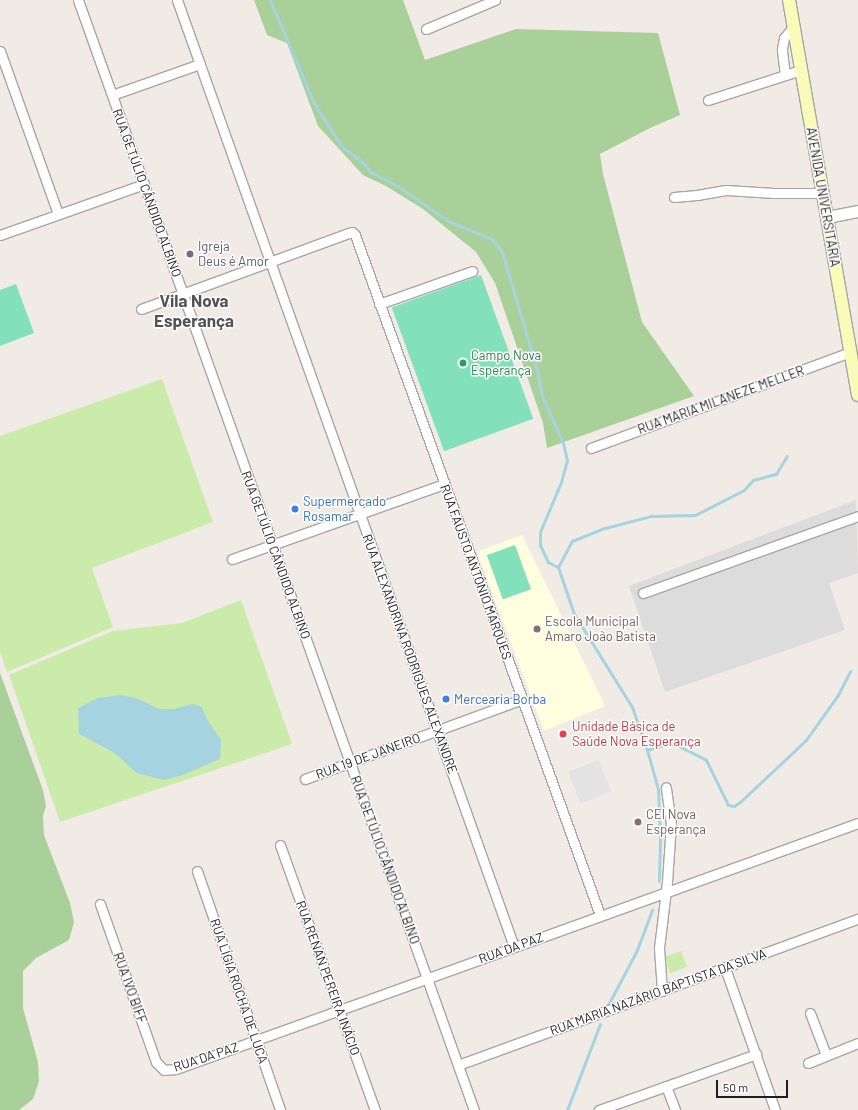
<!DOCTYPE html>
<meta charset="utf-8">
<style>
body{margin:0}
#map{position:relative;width:858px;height:1110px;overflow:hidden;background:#f0ece5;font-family:Barlow,sans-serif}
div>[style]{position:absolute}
.residential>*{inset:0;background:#dddcdc}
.education>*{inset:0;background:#ffffe0}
.grass>*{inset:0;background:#cbebaa;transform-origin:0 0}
.forest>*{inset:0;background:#aad099}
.pitch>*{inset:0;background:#82e1bb;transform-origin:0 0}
.parking>*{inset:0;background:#e3e3e3;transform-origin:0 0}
.water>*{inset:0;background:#a5d3df}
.stream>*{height:3px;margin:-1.5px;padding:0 1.5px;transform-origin:1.5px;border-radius:1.5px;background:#a5d3df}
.roads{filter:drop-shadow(1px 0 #a6a6a6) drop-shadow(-1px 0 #a6a6a6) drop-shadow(0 1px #a6a6a6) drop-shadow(0 -1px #a6a6a6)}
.minor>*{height:9px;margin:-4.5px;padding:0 4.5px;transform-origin:4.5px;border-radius:4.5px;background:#fff}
.tertiary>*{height:11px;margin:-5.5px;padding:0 5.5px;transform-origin:5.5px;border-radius:5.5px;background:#fff}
.secondary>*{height:12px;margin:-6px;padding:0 6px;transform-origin:6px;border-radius:6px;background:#f9fbb9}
.dots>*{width:11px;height:11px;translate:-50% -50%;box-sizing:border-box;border:2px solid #fff;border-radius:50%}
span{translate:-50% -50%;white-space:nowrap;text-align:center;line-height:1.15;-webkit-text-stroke:3px #fff;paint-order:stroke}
.street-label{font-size:13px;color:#1f1f1f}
.worship-label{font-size:13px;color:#5b616d}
.left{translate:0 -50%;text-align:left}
.leisure-label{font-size:13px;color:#27864d}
.shop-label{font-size:13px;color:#366cbe}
.education-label{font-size:13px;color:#785e54}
.health-label{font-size:13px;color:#be3a42}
.district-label{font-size:17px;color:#525252;font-weight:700}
.scale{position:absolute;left:716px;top:1080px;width:72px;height:18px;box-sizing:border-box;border:2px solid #1f1f1f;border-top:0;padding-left:5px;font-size:12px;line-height:14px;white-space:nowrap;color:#1f1f1f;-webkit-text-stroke:3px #fff;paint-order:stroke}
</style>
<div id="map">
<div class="residential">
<div style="clip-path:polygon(856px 500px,858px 573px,829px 583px,845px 630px,665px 692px,629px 586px)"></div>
</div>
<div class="education">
<div style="clip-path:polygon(522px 535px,605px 706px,544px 731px,477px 552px)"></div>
</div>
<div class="grass">
<div style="clip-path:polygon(162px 379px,213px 522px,92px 568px,113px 627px,7px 672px,0 651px,0 436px)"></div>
<div style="clip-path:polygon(241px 600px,292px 744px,60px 822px,9px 675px,113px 631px,182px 623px)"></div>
<div style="left:681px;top:951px;width:17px;height:18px;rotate:69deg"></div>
</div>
<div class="forest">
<div style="clip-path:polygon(254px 0,403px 0,425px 60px,516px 29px,658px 33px,680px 115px,650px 128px,600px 154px,603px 174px,642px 322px,694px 396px,547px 448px,543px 423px,495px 283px,476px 252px,423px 209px,386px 186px,363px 175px,318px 126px,287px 43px,267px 35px)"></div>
<div style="clip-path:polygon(0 673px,43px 790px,46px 806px,43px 816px,44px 835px,70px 903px,74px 922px,69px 940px,36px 958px,23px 971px,23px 1008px,38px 1062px,39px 1081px,33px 1099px,19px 1110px,0 1110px)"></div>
</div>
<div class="pitch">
<div style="left:481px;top:275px;width:153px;height:95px;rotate:70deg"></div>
<div style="clip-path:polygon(16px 284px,34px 333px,0 346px,0 290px)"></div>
<div style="left:515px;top:545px;width:47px;height:30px;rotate:70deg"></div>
</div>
<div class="parking">
<div style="left:599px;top:760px;width:34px;height:33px;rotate:69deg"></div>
</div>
<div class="water">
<div style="clip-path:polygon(120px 695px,136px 698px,159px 709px,174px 709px,193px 704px,202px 707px,208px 721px,221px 740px,220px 759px,180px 776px,163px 780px,137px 773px,113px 752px,79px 734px,78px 708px,98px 698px)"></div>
</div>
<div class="stream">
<div style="left:270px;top:0;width:112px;rotate:66.9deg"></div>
<div style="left:314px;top:103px;width:52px;rotate:57.5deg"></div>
<div style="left:342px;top:147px;width:22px;rotate:36deg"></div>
<div style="left:360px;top:160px;width:16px;rotate:47deg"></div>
<div style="left:371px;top:172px;width:32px;rotate:28deg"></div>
<div style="left:399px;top:187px;width:62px;rotate:34.5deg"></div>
<div style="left:450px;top:222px;width:45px;rotate:22deg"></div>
<div style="left:492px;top:239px;width:16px;rotate:52deg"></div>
<div style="left:502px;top:252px;width:123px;rotate:73.5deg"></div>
<div style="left:537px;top:370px;width:26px;rotate:79deg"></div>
<div style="left:542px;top:396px;width:51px;rotate:65.9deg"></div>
<div style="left:563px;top:443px;width:17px;rotate:77deg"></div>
<div style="left:567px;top:460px;width:23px;rotate:105deg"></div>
<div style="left:561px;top:482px;width:54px;rotate:112.8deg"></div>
<div style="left:540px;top:532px;width:13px;rotate:90deg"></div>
<div style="left:540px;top:545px;width:19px;rotate:65deg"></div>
<div style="left:548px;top:562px;width:11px;rotate:27deg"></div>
<div style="left:647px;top:750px;width:21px;rotate:-17deg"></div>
<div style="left:667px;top:744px;width:8px"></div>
<div style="left:675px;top:744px;width:35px;rotate:27deg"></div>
<div style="left:706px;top:760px;width:50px;rotate:63.9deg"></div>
<div style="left:728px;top:805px;width:6px;rotate:9deg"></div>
<div style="left:734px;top:806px;width:7px;rotate:-34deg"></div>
<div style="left:740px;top:802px;width:91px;rotate:-43.2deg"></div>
<div style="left:806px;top:740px;width:55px;rotate:-54.6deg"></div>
<div style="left:838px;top:695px;width:27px;rotate:-63deg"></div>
<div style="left:659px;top:881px;width:41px;rotate:-88.6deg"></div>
<div style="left:660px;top:840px;width:51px;rotate:-92.2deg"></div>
<div style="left:658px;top:789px;width:41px;rotate:-105.8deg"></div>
<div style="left:647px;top:750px;width:46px;rotate:-109.2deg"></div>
<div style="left:632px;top:707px;width:110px;rotate:-121.9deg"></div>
<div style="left:574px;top:614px;width:50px;rotate:-108.8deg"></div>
<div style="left:558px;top:567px;width:30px;rotate:-62deg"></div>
<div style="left:572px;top:541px;width:35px;rotate:-22deg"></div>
<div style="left:605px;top:528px;width:48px;rotate:-14.6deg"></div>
<div style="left:651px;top:516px;width:44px;rotate:-1.3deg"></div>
<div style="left:695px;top:515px;width:55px;rotate:-27deg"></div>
<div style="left:744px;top:490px;width:13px;rotate:-48deg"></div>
<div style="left:753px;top:480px;width:24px;rotate:-15deg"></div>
<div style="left:776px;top:474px;width:21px;rotate:-59deg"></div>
<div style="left:608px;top:1005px;width:62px;rotate:-62.2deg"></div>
<div style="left:637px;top:950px;width:43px;rotate:-69.4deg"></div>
<div style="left:567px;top:1110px;width:92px;rotate:-69deg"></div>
</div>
<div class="roads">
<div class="minor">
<div style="left:78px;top:0;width:1179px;rotate:70.37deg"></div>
<div style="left:177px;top:0;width:1005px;rotate:70.41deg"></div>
<div style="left:426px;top:29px;width:75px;rotate:-22.8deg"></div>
<div style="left:0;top:51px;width:173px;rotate:70.4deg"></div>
<div style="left:785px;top:75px;width:26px;rotate:-97deg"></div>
<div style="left:782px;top:49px;width:11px;rotate:-80deg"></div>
<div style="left:784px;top:38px;width:14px;rotate:-51deg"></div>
<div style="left:112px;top:95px;width:93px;rotate:-19.4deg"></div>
<div style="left:708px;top:100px;width:98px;rotate:-17.9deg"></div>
<div style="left:674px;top:197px;width:23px;rotate:-5deg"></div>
<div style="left:697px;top:195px;width:29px;rotate:-10deg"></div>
<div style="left:726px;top:190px;width:48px;rotate:3.6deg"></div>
<div style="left:774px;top:193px;width:49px"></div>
<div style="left:0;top:235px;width:153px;rotate:-19.5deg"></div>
<div style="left:379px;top:304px;width:99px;rotate:-19.5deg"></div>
<div style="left:141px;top:309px;width:221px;rotate:-20.1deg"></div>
<div style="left:349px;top:233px;width:3px;rotate:-18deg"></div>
<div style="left:352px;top:232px;width:4px;rotate:45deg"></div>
<div style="left:355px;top:235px;width:723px;rotate:70.19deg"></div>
<div style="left:591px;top:448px;width:277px;rotate:-20.3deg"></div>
<div style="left:232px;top:559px;width:225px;rotate:-19.5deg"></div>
<div style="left:643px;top:593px;width:228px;rotate:-19.7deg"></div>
<div style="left:305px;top:779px;width:231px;rotate:-20.2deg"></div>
<div style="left:280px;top:845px;width:282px;rotate:70.3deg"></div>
<div style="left:197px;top:871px;width:253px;rotate:70.8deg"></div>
<div style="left:100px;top:904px;width:168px;rotate:70.5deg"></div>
<div style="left:156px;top:1062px;width:11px;rotate:45deg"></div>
<div style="left:164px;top:1070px;width:12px;rotate:-5deg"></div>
<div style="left:176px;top:1069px;width:725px;rotate:-19.83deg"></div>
<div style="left:725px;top:968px;width:151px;rotate:70.6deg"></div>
<div style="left:662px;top:991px;width:43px;rotate:-94deg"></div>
<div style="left:659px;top:948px;width:66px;rotate:-83.1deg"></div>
<div style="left:667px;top:882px;width:58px;rotate:-86.1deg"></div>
<div style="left:671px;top:824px;width:37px;rotate:-98deg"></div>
<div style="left:810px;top:1013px;width:45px;rotate:69.1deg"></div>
<div style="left:808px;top:1063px;width:54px;rotate:-21.8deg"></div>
<div style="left:458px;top:1065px;width:426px;rotate:-20.1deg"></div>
<div style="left:666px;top:1086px;width:26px;rotate:69deg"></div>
<div style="left:599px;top:1110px;width:167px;rotate:-19.6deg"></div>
</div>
<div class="tertiary">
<div style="left:827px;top:217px;width:32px;rotate:-11deg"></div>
</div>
<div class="secondary">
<div style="left:789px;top:0;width:401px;rotate:80.1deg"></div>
</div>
</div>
<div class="dots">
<div style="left:190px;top:254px;background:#6b7280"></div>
<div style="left:463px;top:363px;background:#2e9e5b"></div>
<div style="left:295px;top:509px;background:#3f7fe0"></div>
<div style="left:537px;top:629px;background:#8d6e63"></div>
<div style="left:446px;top:699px;background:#3f7fe0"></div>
<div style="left:563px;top:734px;background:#e0444e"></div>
<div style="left:638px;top:822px;background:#8d6e63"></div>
</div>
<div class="street-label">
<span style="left:147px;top:193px;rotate:70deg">RUA GETÚLIO CÂNDIDO ALBINO</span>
<span style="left:823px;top:197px;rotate:80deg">AVENIDA UNIVERSITÁRIA</span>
<span style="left:721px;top:400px;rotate:-20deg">RUA MARIA MILANEZE MELLER</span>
<span style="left:276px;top:555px;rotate:70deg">RUA GETÚLIO CÂNDIDO ALBINO</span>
<span style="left:476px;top:572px;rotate:70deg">RUA FAUSTO ANTÔNIO MARQUES</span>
<span style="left:410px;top:654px;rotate:70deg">RUA ALEXANDRINA RODRIGUES ALEXANDRE</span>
<span style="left:368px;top:756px;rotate:-20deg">RUA 19 DE JANEIRO</span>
<span style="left:385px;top:860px;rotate:70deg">RUA GETÚLIO CÂNDIDO ALBINO</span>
<span style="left:511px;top:948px;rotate:-20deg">RUA DA PAZ</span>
<span style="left:328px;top:978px;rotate:70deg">RUA RENAN PEREIRA INÁCIO</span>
<span style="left:130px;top:988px;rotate:70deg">RUA IVO BIFF</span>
<span style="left:239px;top:991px;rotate:71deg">RUA LÍGIA ROCHA DE LUCA</span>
<span style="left:658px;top:992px;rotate:-20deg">RUA MARIA NAZÁRIO BAPTISTA DA SILVA</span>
<span style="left:206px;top:1057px;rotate:-18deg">RUA DA PAZ</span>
</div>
<div class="worship-label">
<span class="left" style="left:198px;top:254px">Igreja<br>Deus é Amor</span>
</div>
<div class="leisure-label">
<span class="left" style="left:471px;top:363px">Campo Nova<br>Esperança</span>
</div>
<div class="shop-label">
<span class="left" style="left:303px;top:509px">Supermercado<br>Rosamar</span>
<span class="left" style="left:454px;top:699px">Mercearia Borba</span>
</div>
<div class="education-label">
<span class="left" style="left:545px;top:629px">Escola Municipal<br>Amaro João Batista</span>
<span class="left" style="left:646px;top:822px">CEI Nova<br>Esperança</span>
</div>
<div class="health-label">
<span class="left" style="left:572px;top:734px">Unidade Básica de<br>Saúde Nova Esperança</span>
</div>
<div class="district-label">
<span style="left:194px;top:311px">Vila Nova<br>Esperança</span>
</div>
<div class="scale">50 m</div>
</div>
